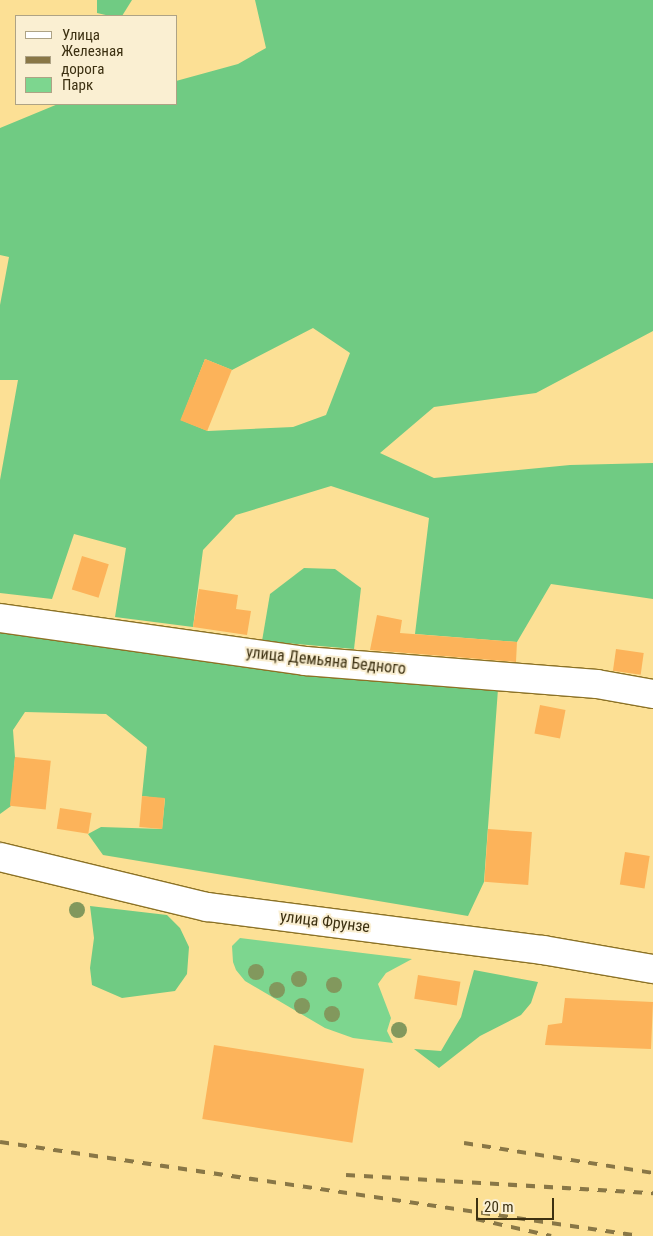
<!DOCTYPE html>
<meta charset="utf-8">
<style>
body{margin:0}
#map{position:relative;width:653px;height:1236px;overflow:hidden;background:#fce095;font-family:"Roboto Condensed",sans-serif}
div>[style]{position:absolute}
.green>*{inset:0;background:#7dd68f}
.forest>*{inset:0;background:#70cb83}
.building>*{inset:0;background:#fcb35a;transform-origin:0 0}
.roads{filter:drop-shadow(1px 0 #8c7226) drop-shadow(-1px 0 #8c7226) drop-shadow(0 1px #8c7226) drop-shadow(0 -1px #8c7226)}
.minor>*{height:28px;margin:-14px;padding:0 14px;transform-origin:14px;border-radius:14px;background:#fff}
.rail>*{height:4px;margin-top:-2px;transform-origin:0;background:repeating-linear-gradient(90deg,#897746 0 9px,transparent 0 18px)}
.trees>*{width:16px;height:16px;margin:-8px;border-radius:50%;background:#82985d}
span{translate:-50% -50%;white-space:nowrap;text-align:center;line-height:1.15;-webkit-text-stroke:4px #faefd2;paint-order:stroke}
.street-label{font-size:16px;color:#3c3011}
.legend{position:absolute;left:15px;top:15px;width:162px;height:90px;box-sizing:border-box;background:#faefd2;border:1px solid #aea385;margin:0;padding:6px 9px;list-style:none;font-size:15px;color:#3c3011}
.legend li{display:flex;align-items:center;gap:10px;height:25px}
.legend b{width:25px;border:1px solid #aea385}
.scale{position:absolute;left:476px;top:1198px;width:78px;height:22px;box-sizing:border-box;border:2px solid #3c3011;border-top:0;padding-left:6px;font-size:15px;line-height:18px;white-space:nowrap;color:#3c3011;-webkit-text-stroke:4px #faefd2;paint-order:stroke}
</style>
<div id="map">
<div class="green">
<div style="clip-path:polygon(240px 938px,412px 959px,386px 973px,378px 984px,391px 1018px,387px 1031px,393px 1043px,353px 1038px,325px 1028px,245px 981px,236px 970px,233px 962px,232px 946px)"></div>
</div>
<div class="forest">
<div style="clip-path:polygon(97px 0,132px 0,122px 16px,110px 16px,97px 13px)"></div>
<div style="clip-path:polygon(evenodd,255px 0,653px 0,653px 331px,536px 393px,434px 407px,380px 453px,434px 478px,570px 465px,653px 463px,653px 599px,551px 584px,517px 642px,415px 634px,429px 518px,331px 486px,236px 515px,203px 550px,193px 627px,115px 617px,126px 548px,74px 534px,52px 599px,0 593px,0 480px,18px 380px,0 380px,0 305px,9px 257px,0 255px,0 128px,58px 104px,176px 104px,176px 81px,238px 64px,266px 48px,255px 0,313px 328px,350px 353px,326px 415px,293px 427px,208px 431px,181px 420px,205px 359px,232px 370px,313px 328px)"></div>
<div style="clip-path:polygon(304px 568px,335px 569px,361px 588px,354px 649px,262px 641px,270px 594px)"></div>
<div style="clip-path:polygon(0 629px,498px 689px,484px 882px,468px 916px,103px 855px,88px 834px,101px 827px,162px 829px,165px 799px,142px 796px,147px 747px,106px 714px,25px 712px,13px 730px,15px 757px,11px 806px,0 814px)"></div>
<div style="clip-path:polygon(90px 906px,167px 915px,180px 928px,189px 947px,187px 974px,175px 991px,122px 998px,92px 985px,90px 968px,94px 938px)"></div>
<div style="clip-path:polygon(474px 970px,538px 982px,531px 1003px,521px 1015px,480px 1036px,439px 1068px,414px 1049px,441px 1051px,461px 1017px)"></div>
</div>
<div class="building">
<div style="left:205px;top:359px;width:29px;height:66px;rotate:22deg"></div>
<div style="left:82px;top:556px;width:28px;height:35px;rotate:17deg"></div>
<div style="clip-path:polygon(199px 589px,238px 595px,236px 609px,251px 611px,247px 635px,193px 627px)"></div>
<div style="clip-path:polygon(377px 615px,402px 620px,400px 633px,517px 642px,516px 662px,370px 650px)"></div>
<div style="left:616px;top:649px;width:28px;height:22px;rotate:8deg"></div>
<div style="left:540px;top:705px;width:26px;height:29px;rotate:11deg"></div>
<div style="left:15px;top:757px;width:36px;height:49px;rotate:6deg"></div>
<div style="left:142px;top:796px;width:23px;height:31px;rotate:5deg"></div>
<div style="left:60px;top:808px;width:32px;height:21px;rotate:9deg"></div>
<div style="left:488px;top:829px;width:44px;height:53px;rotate:4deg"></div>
<div style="left:625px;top:852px;width:25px;height:33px;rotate:9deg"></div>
<div style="left:418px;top:975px;width:43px;height:24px;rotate:9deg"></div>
<div style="clip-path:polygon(565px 998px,653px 1002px,651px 1049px,545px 1045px,548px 1025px,562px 1023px)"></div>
<div style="left:214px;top:1045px;width:152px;height:75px;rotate:9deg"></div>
</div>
<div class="roads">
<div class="minor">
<div style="left:0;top:618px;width:308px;rotate:8deg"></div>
<div style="left:305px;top:661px;width:293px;rotate:4.5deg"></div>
<div style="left:597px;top:684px;width:57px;rotate:10.1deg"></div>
<div style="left:0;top:857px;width:213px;rotate:13.6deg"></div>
<div style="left:207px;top:907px;width:339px;rotate:7.3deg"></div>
<div style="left:543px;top:950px;width:112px;rotate:9.8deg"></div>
</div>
</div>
<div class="rail">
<div style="left:0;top:1142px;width:647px;rotate:8.36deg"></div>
<div style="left:464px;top:1143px;width:191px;rotate:9deg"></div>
<div style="left:346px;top:1175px;width:308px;rotate:3.4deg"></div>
<div style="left:476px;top:1219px;width:77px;rotate:12.8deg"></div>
</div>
<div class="trees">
<div style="left:77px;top:910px"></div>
<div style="left:256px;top:972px"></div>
<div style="left:299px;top:979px"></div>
<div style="left:334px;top:985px"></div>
<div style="left:277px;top:990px"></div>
<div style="left:302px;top:1006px"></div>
<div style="left:332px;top:1014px"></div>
<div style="left:399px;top:1030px"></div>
</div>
<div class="street-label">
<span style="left:326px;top:661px;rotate:6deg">улица Демьяна Бедного</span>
<span style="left:325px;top:922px;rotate:7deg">улица Фрунзе</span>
</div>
<ul class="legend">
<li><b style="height:6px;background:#fff"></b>Улица</li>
<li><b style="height:6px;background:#897746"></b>Железная дорога</li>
<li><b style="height:14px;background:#7dd68f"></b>Парк</li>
</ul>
<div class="scale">20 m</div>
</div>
